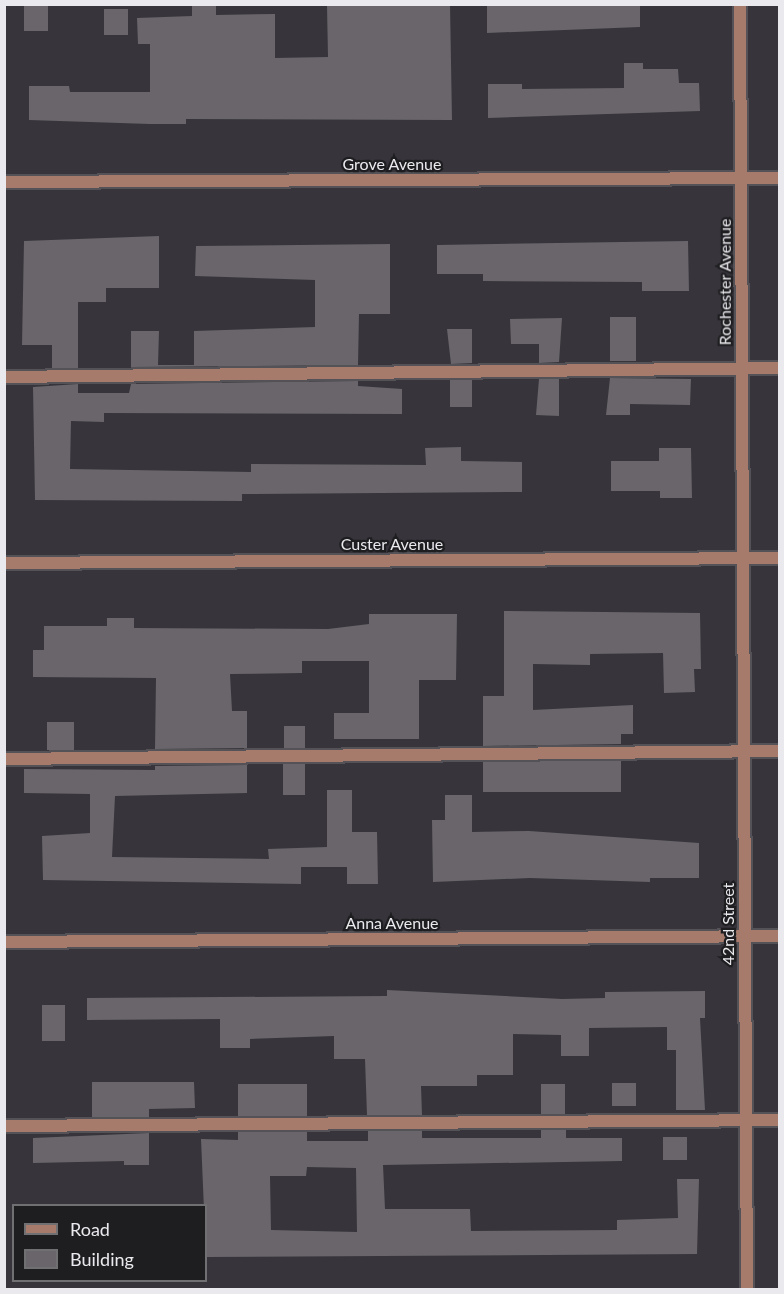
<!DOCTYPE html>
<style>
body{margin:0}
#map{position:relative;width:784px;height:1294px;overflow:hidden;background:#37353b;font-family:Lato,sans-serif}
div>[style]{position:absolute}
.building>*{inset:0;background:#69656b;transform-origin:0 0}
.roads{filter:drop-shadow(2px 0 #545257) drop-shadow(-2px 0 #545257) drop-shadow(0 2px #545257) drop-shadow(0 -2px #545257)}
.lane>*{height:12px;margin:-6px;padding:0 6px;transform-origin:6px;border-radius:6px;background:#a67b6b}
.street>*{height:12px;margin:-6px;padding:0 6px;transform-origin:6px;border-radius:6px;background:#a67b6b}
span{translate:-50% -50%;white-space:nowrap;text-align:center;line-height:1.15;-webkit-text-stroke:4.5px #1e1d20;paint-order:stroke}
.street-label{font-size:16px;color:#eae9ed}
.frame{position:absolute;inset:0;border:6px solid #eae9ed;pointer-events:none}
.legend{position:absolute;left:12px;top:1204px;width:195px;height:78px;box-sizing:border-box;background:#1e1d20;border:2px solid #706f72;margin:0;padding:8px 10px;list-style:none;font-size:18px;color:#eae9ed}
.legend li{display:flex;align-items:center;gap:12px;height:30px}
.legend b{width:30px;border:2px solid #706f72}
</style>
<div id="map">
<div class="building">
<div style="clip-path:polygon(450px 4px,452px 120px,186px 119px,186px 124px,150px 124px,29px 120px,29px 86px,69px 86px,70px 92px,150px 92px,150px 44px,138px 44px,137px 18px,192px 16px,192px 6px,216px 6px,216px 15px,275px 14px,275px 58px,328px 57px,327px 6px)"></div>
<div style="clip-path:polygon(487px 4px,640px 4px,640px 27px,487px 33px)"></div>
<div style="left:48px;top:5px;width:26px;height:24px;rotate:90deg"></div>
<div style="left:104px;top:9px;width:24px;height:26px"></div>
<div style="clip-path:polygon(624px 63px,643px 63px,643px 69px,678px 69px,679px 83px,699px 83px,700px 111px,488px 118px,488px 84px,522px 84px,522px 89px,624px 88px)"></div>
<div style="clip-path:polygon(159px 236px,159px 288px,106px 288px,106px 302px,78px 302px,78px 368px,52px 368px,52px 345px,22px 345px,24px 241px)"></div>
<div style="clip-path:polygon(688px 241px,689px 291px,642px 291px,642px 282px,483px 281px,483px 274px,437px 274px,437px 245px)"></div>
<div style="clip-path:polygon(390px 244px,390px 314px,359px 314px,358px 365px,131px 367px,131px 331px,159px 331px,158px 365px,194px 365px,194px 331px,315px 327px,315px 280px,195px 276px,196px 246px)"></div>
<div style="left:636px;top:317px;width:44px;height:26px;rotate:90deg"></div>
<div style="clip-path:polygon(562px 318px,559px 362px,539px 363px,539px 344px,511px 344px,510px 319px)"></div>
<div style="clip-path:polygon(447px 329px,472px 329px,472px 363px,451px 364px)"></div>
<div style="clip-path:polygon(610px 378px,691px 379px,690px 405px,630px 404px,630px 415px,606px 415px)"></div>
<div style="clip-path:polygon(539px 379px,559px 379px,559px 416px,536px 415px)"></div>
<div style="left:450px;top:380px;width:22px;height:27px"></div>
<div style="clip-path:polygon(358px 381px,358px 386px,402px 389px,402px 414px,104px 413px,104px 422px,71px 421px,70px 469px,251px 472px,251px 464px,426px 465px,425px 448px,461px 447px,461px 461px,522px 462px,522px 492px,242px 494px,242px 501px,35px 500px,33px 387px,78px 384px,78px 393px,129px 393px,131px 384px)"></div>
<div style="clip-path:polygon(659px 448px,691px 448px,692px 498px,660px 498px,660px 491px,611px 491px,611px 461px,659px 461px)"></div>
<div style="clip-path:polygon(504px 611px,700px 613px,701px 669px,694px 669px,695px 692px,664px 693px,663px 653px,590px 654px,590px 665px,533px 664px,533px 710px,633px 705px,633px 734px,621px 734px,621px 744px,483px 746px,483px 696px,504px 696px)"></div>
<div style="clip-path:polygon(369px 614px,457px 614px,456px 680px,419px 680px,419px 739px,334px 739px,334px 713px,369px 713px,369px 661px,302px 661px,302px 673px,230px 674px,232px 711px,247px 711px,247px 748px,155px 749px,156px 678px,33px 677px,33px 650px,44px 650px,44px 626px,107px 626px,107px 618px,134px 618px,134px 628px,328px 629px,369px 624px)"></div>
<div style="left:47px;top:722px;width:27px;height:28px"></div>
<div style="left:284px;top:726px;width:21px;height:22px"></div>
<div style="left:621px;top:761px;width:31px;height:138px;rotate:90deg"></div>
<div style="left:283px;top:764px;width:22px;height:31px"></div>
<div style="clip-path:polygon(247px 765px,247px 793px,115px 796px,112px 857px,269px 859px,268px 849px,327px 847px,327px 790px,352px 790px,352px 832px,377px 832px,378px 884px,347px 884px,347px 867px,301px 867px,301px 884px,43px 880px,42px 836px,90px 833px,90px 794px,24px 793px,24px 769px,155px 770px,155px 766px)"></div>
<div style="clip-path:polygon(445px 795px,472px 795px,472px 832px,529px 831px,699px 843px,699px 878px,650px 878px,650px 882px,530px 878px,433px 882px,432px 820px,445px 820px)"></div>
<div style="clip-path:polygon(387px 990px,562px 999px,605px 998px,605px 992px,705px 991px,705px 1018px,700px 1018px,705px 1110px,676px 1110px,676px 1050px,667px 1050px,667px 1027px,589px 1028px,589px 1056px,561px 1056px,561px 1035px,513px 1034px,513px 1075px,477px 1075px,477px 1086px,421px 1086px,422px 1115px,367px 1115px,365px 1059px,334px 1059px,334px 1036px,250px 1039px,250px 1048px,220px 1048px,220px 1019px,87px 1020px,87px 998px,387px 996px)"></div>
<div style="left:42px;top:1005px;width:23px;height:36px"></div>
<div style="clip-path:polygon(92px 1082px,194px 1082px,195px 1108px,149px 1109px,149px 1117px,92px 1117px)"></div>
<div style="left:612px;top:1083px;width:24px;height:23px"></div>
<div style="left:238px;top:1084px;width:69px;height:32px"></div>
<div style="left:541px;top:1084px;width:24px;height:30px"></div>
<div style="clip-path:polygon(evenodd,541px 1130px,566px 1130px,566px 1138px,622px 1138px,622px 1161px,383px 1165px,385px 1209px,470px 1209px,471px 1231px,617px 1230px,617px 1220px,678px 1218px,677px 1179px,699px 1179px,697px 1254px,206px 1257px,201px 1139px,238px 1140px,238px 1132px,307px 1132px,307px 1141px,368px 1141px,368px 1131px,422px 1131px,422px 1138px,541px 1138px,541px 1130px,307px 1167px,356px 1168px,357px 1232px,271px 1230px,270px 1176px,306px 1176px,307px 1167px)"></div>
<div style="clip-path:polygon(149px 1133px,149px 1165px,124px 1165px,124px 1161px,33px 1163px,33px 1138px)"></div>
<div style="left:663px;top:1137px;width:24px;height:23px"></div>
</div>
<div class="roads">
<div class="lane">
<div style="left:4px;top:377px;width:776px;rotate:-0.66deg"></div>
<div style="left:4px;top:759px;width:776px;rotate:-0.59deg"></div>
<div style="left:4px;top:1126px;width:776px;rotate:-0.44deg"></div>
</div>
<div class="street">
<div style="left:740px;top:4px;width:1286px;rotate:89.69deg"></div>
<div style="left:4px;top:182px;width:776px;rotate:-0.3deg"></div>
<div style="left:4px;top:563px;width:776px;rotate:-0.37deg"></div>
<div style="left:4px;top:942px;width:776px;rotate:-0.44deg"></div>
</div>
</div>
<div class="street-label">
<span style="left:392px;top:164px">Grove Avenue</span>
<span style="left:725px;top:282px;rotate:-90deg">Rochester Avenue</span>
<span style="left:392px;top:544px">Custer Avenue</span>
<span style="left:392px;top:923px">Anna Avenue</span>
<span style="left:728px;top:924px;rotate:-90deg">42nd Street</span>
</div>
<div class="frame"></div>
<ul class="legend">
<li><b style="height:8px;background:#a67b6b"></b>Road</li>
<li><b style="height:16px;background:#69656b"></b>Building</li>
</ul>
</div>
